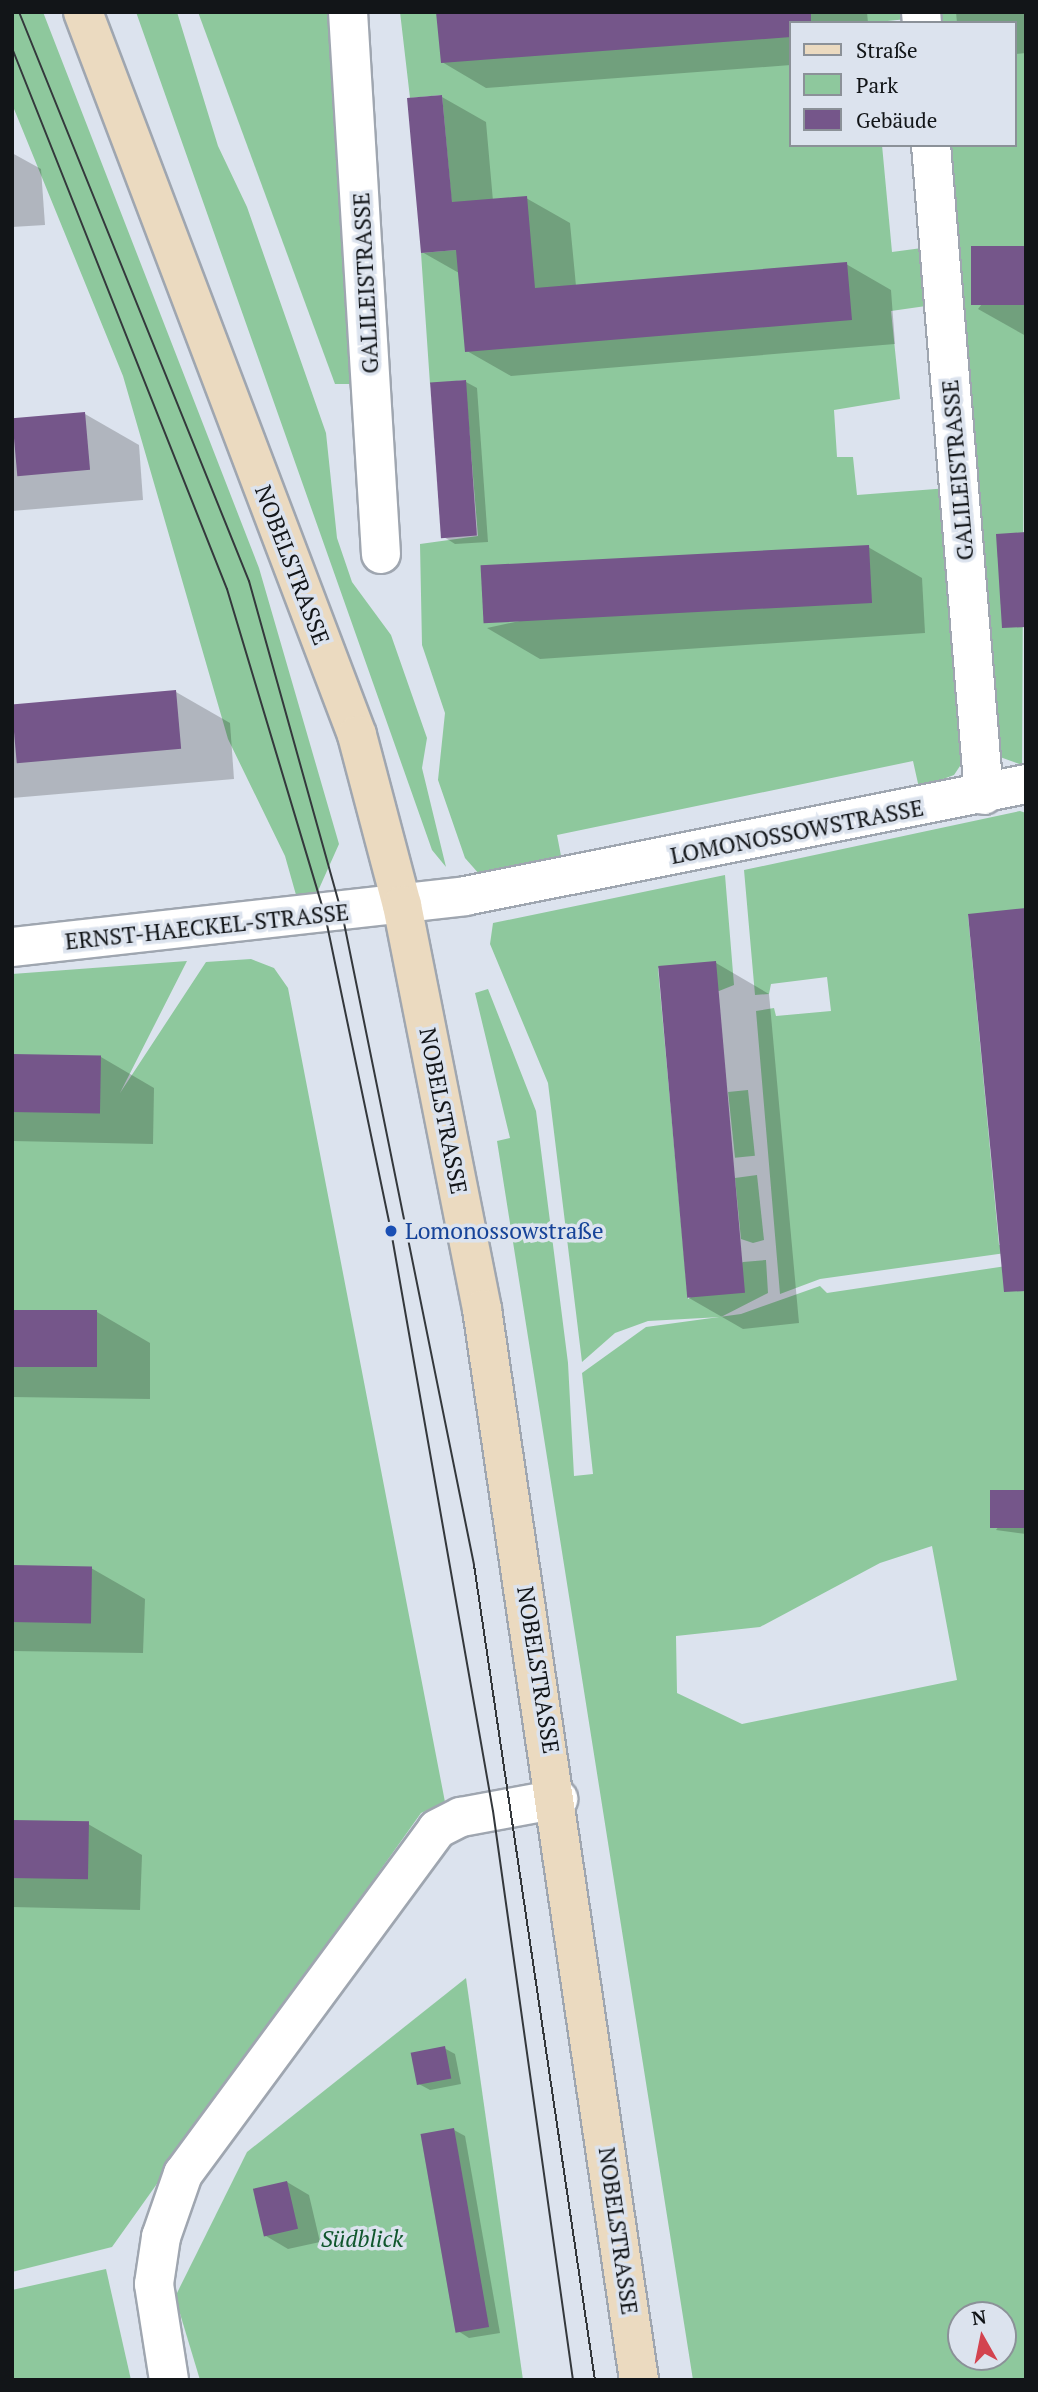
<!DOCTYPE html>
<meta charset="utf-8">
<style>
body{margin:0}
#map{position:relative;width:1038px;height:2392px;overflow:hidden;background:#dce3ee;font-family:"PT Serif",serif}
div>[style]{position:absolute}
.green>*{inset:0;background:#8ec89d;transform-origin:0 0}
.shadow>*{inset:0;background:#0003}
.building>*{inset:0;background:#75568a;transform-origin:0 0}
.roads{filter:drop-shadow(2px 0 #9fa6b0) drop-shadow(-2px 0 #9fa6b0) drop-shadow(0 2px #9fa6b0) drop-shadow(0 -2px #9fa6b0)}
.minor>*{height:38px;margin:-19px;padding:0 19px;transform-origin:19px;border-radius:19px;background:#fff}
.secondary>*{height:38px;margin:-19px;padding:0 19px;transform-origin:19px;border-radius:19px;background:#ebdac0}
.tram>*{height:2px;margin:-1px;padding:0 1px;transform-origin:1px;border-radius:1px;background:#34383c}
.dots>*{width:19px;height:19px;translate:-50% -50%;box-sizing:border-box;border:4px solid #dce3ee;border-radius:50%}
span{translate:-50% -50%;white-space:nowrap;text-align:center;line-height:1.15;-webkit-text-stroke:7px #dce3ee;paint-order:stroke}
.street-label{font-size:23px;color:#121518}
.transit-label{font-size:23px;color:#164399}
.left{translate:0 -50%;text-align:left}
.park-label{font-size:23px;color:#10562d;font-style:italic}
.frame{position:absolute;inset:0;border:14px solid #121518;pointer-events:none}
.legend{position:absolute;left:789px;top:21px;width:228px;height:126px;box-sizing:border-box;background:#dce3ee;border:2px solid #8b9198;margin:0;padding:9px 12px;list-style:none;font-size:21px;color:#121518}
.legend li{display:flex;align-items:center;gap:14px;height:35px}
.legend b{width:35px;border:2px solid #8b9198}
.north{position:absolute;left:947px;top:2301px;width:70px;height:70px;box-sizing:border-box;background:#dce3ee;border:2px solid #8b9198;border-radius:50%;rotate:351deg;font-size:19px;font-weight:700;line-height:28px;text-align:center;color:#121518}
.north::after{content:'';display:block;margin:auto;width:24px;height:32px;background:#d3434f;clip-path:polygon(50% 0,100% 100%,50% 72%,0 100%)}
</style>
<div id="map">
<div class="green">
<div style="clip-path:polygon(12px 12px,43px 12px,259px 568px,339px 844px,318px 891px,298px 902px,285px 856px,228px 739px,123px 376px,12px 104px)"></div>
<div style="clip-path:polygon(136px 12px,177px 12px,218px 146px,247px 207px,326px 433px,337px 538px,352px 582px,391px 635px,427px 738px,422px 768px,446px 867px,432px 850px)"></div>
<div style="clip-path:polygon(198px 12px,331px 12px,353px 384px,335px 384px)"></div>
<div style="clip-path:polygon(400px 12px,907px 12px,907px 19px,868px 23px,791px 23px,791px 145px,882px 145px,892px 252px,922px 248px,926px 306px,891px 311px,900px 399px,834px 410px,837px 457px,853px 457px,857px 495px,949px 488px,962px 763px,954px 775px,919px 788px,913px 761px,557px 835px,562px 861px,480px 875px,465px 858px,438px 780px,445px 713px,422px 645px,420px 544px,478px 536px,465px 380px,430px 384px,421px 253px,456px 250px,442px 95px,410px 98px)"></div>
<div style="clip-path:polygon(933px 12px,1026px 12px,1022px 765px,1000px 757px,992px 744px,940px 145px,1015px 145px,1015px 23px,934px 23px)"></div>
<div style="clip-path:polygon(1020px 811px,1026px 813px,1026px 915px,968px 915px,999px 1245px,1026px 1250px,820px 1279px,780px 1294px,756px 1011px,774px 1008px,776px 1016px,831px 1011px,827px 977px,771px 984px,769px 994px,755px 995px,744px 870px)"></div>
<div style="clip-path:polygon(725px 875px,734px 985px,719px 991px,658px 968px,688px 1299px,743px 1262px,766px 1260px,768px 1293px,721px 1317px,648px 1321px,615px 1333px,582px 1362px,548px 1083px,490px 944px,493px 923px)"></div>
<div style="clip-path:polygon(251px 959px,274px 968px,288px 988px,445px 1802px,421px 1813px,112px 2247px,12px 2272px,12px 974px,187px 961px,120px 1093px,206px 962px)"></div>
<div style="clip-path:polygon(evenodd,488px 989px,536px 1111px,568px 1363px,574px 1476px,593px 1474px,582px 1373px,646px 1327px,741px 1314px,820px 1286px,827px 1293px,1026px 1263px,1026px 2380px,693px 2380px,497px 1141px,510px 1138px,475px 993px,488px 989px,932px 1546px,957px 1680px,742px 1724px,677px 1693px,676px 1636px,760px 1627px,880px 1563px,932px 1546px,488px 989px,961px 2315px,1003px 2315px,1003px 2357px,961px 2357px,961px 2315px)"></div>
<div style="left:748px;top:1090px;width:66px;height:20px;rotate:84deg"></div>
<div style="clip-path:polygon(757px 1175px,764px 1240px,753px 1243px,741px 1239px,735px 1178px)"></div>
<div style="clip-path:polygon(466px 1978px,523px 2380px,200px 2380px,175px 2297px,247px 2152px)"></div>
<div style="clip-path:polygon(106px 2269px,131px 2380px,12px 2380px,12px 2290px)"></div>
</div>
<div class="shadow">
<div style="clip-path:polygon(438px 12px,867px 12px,868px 23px,791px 23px,791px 65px,486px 88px,442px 62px)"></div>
<div style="clip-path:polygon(956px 12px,1026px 12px,1026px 53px,1015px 54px,1015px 23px,957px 23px)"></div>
<div style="clip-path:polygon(442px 97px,486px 122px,493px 201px,526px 198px,570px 223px,576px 286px,846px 264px,891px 290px,895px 344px,511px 376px,467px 351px,459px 273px,422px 252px)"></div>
<div style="clip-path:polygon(12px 153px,41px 169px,45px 225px,12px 227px)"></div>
<div style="clip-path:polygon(1026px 248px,1026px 336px,978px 309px)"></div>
<div style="clip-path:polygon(466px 382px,477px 388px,488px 542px,455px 544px,444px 537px)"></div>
<div style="clip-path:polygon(85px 414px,139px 445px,143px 500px,12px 511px,12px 420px)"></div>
<div style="clip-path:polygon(868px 547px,922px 578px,925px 633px,540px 659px,487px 628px)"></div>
<div style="clip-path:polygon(176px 692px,230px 723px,234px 779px,12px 798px,12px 706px)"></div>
<div style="clip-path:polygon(716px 963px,769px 994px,799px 1323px,743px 1329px,689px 1298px)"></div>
<div style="clip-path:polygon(12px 1055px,101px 1057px,154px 1088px,153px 1144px,12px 1141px)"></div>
<div style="clip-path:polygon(12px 1311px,97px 1312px,150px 1343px,150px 1399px,12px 1397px)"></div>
<div style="clip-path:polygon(1026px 1491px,1026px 1534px,996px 1530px)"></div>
<div style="clip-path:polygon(12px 1566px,91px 1568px,145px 1599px,143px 1653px,12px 1651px)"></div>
<div style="clip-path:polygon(12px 1822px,88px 1824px,142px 1855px,140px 1910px,12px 1907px)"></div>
<div style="clip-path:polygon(444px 2048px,455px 2054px,461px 2084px,430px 2090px,419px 2084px)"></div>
<div style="clip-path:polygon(454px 2130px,465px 2136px,500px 2333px,469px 2338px,458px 2331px)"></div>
<div style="clip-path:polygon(287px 2182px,309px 2195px,320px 2242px,288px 2249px,266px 2236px)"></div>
</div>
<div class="building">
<div style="clip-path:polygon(436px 12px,811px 12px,811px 23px,791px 23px,791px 37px,441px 63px)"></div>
<div style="clip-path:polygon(442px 95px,452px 202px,527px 196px,535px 288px,847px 262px,852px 320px,465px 352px,456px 250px,421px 253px,407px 98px)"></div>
<div style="left:1026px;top:246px;width:59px;height:55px;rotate:90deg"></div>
<div style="left:466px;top:380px;width:156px;height:36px;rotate:86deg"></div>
<div style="left:85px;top:412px;width:58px;height:73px;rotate:85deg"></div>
<div style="clip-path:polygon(1026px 532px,1026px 627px,1002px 628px,996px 534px)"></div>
<div style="left:869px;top:545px;width:58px;height:389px;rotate:87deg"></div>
<div style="left:176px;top:690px;width:59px;height:165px;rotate:85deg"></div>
<div style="clip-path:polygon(1026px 908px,1026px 1291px,1004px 1292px,968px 914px)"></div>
<div style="left:716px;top:961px;width:333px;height:58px;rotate:85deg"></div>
<div style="left:12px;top:1054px;width:89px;height:58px;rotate:1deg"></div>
<div style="left:12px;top:1310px;width:85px;height:57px"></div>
<div style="left:1026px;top:1490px;width:38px;height:36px;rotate:90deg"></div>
<div style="left:12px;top:1565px;width:80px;height:57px;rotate:1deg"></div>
<div style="left:12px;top:1820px;width:77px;height:58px;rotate:1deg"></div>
<div style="left:445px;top:2046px;width:33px;height:35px;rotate:79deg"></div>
<div style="left:454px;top:2128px;width:202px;height:34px;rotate:80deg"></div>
<div style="left:287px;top:2181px;width:49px;height:35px;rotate:77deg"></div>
</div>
<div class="roads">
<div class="minor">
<div style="left:348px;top:12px;width:543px;rotate:86.52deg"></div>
<div style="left:921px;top:12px;width:11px;rotate:85deg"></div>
<div style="left:931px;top:145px;width:652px;rotate:85.34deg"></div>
<div style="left:12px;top:947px;width:456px;rotate:-6.4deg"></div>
<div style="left:465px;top:896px;width:572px;rotate:-11.29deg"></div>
<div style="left:169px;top:2380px;width:97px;rotate:-98.9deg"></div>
<div style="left:154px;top:2284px;width:48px;rotate:-81.5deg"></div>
<div style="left:161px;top:2237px;width:67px;rotate:-70.8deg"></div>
<div style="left:183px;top:2174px;width:428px;rotate:-53.6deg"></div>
<div style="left:437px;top:1829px;width:27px;rotate:-27deg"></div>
<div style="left:461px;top:1817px;width:99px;rotate:-10.5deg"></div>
</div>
<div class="secondary">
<div style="left:83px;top:12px;width:773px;rotate:69.24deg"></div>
<div style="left:357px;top:735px;width:176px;rotate:75.2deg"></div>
<div style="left:402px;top:905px;width:412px;rotate:78.8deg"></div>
<div style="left:482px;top:1309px;width:1082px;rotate:81.66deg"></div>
</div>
</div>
<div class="tram">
<div style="left:19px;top:12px;width:614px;rotate:67.99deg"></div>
<div style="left:249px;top:581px;width:345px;rotate:74.4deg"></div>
<div style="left:342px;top:913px;width:665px;rotate:78.55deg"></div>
<div style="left:474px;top:1565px;width:824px;rotate:81.56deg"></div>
<div style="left:12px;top:48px;width:582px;rotate:68.33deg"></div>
<div style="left:227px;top:589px;width:340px;rotate:73.3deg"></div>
<div style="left:325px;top:915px;width:323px;rotate:78.2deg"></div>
<div style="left:391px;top:1231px;width:589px;rotate:80.03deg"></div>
<div style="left:493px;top:1811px;width:575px;rotate:82deg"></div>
</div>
<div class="dots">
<div style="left:391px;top:1231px;background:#1a4fb4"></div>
</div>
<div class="street-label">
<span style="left:366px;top:283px;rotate:-93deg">GALILEISTRASSE</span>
<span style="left:958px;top:470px;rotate:-95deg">GALILEISTRASSE</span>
<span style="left:292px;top:565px;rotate:69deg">NOBELSTRASSE</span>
<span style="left:797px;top:832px;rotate:-11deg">LOMONOSSOWSTRASSE</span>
<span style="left:207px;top:927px;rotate:-6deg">ERNST-HAECKEL-STRASSE</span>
<span style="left:443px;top:1111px;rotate:79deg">NOBELSTRASSE</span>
<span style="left:538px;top:1670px;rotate:81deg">NOBELSTRASSE</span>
<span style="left:618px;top:2231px;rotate:82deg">NOBELSTRASSE</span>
</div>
<div class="transit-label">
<span class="left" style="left:405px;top:1231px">Lomonossowstraße</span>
</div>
<div class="park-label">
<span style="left:362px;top:2239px">Südblick</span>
</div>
<div class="frame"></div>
<ul class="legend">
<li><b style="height:9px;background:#ebdac0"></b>Straße</li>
<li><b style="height:19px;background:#8ec89d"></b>Park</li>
<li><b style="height:19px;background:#75568a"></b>Gebäude</li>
</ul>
<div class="north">N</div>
</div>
